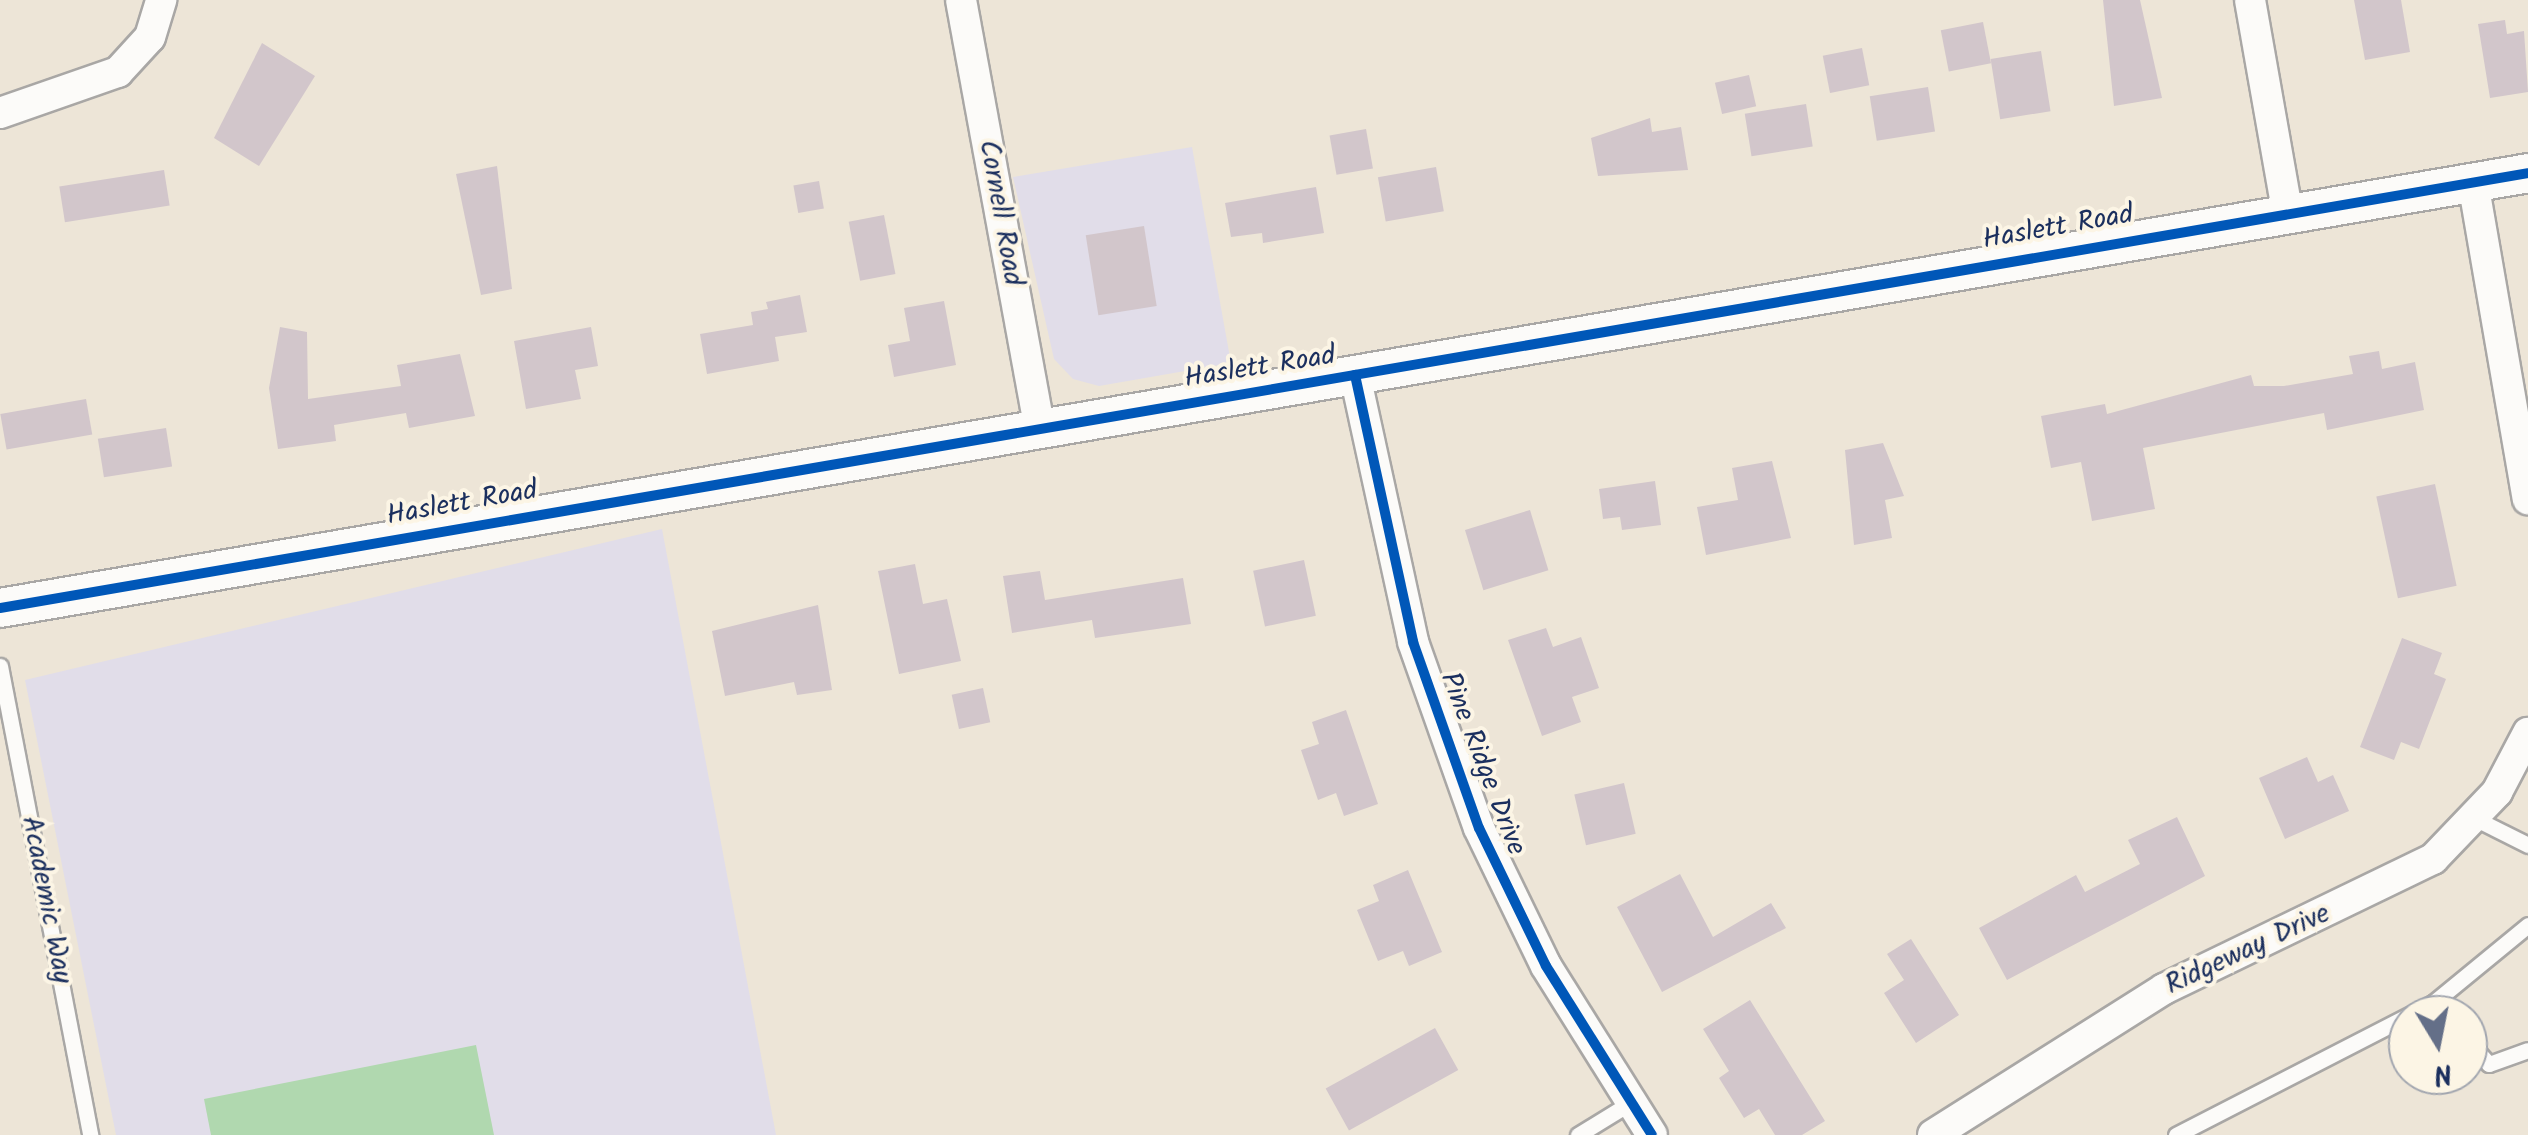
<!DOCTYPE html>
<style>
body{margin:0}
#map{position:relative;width:2528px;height:1135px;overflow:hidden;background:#ede5d7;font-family:Kalam,sans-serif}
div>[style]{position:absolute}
.built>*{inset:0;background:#e1dde9}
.green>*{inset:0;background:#b0d8af}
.building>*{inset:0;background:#d2c6cb;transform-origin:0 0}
.roads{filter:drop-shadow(2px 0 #a9a7a5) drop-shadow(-2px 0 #a9a7a5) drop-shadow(0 2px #a9a7a5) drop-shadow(0 -2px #a9a7a5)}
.service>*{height:15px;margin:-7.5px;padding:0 7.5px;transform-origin:7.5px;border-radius:7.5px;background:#fcfbf9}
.minor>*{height:30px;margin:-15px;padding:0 15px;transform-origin:15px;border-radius:15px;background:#fcfbf9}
.tertiary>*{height:38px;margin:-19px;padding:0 19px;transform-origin:19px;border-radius:19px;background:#fcfbf9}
.cycleway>*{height:10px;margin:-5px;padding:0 5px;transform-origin:5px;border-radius:5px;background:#0057b8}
span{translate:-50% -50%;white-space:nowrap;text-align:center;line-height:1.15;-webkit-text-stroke:8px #fcf5e5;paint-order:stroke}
.street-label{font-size:28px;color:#1b2f5e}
.north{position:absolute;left:2388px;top:995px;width:100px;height:100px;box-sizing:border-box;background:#fcf5e5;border:2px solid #a2a6af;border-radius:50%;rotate:170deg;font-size:28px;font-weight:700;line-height:40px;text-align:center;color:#1b2f5e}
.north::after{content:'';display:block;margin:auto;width:35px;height:45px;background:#646f88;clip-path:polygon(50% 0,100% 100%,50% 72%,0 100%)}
</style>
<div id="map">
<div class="built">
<div style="clip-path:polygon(1192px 147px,1231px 363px,1099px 386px,1073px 379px,1054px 359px,1013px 177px)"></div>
<div style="clip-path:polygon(662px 529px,776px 1135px,116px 1135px,25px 680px)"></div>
</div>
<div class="green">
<div style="clip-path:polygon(476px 1045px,494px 1135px,211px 1135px,204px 1099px)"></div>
</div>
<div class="building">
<div style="clip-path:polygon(2103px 0,2140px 0,2162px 98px,2114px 106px)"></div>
<div style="clip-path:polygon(2354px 0,2401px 0,2410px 52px,2365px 60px)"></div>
<div style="clip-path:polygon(2505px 20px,2507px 34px,2524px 31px,2528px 92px,2490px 98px,2478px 24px)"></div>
<div style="left:1983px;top:22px;width:42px;height:43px;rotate:79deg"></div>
<div style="clip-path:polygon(262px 43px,315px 76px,259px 166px,214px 138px)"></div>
<div style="left:1862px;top:48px;width:38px;height:40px;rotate:79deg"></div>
<div style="left:2041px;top:51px;width:61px;height:51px;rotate:81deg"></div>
<div style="left:1749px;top:75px;width:32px;height:35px;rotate:77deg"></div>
<div style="left:1928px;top:87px;width:45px;height:59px;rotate:81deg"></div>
<div style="left:1806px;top:104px;width:43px;height:62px;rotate:81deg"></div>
<div style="clip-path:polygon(1650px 118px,1652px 132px,1681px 127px,1688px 170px,1598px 176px,1591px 138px)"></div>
<div style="left:1366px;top:129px;width:40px;height:37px;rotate:80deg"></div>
<div style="clip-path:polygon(497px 166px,512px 289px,481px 295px,456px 174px)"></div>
<div style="left:1436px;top:167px;width:45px;height:59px;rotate:80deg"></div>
<div style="left:164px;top:170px;width:36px;height:106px;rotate:81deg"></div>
<div style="left:819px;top:181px;width:28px;height:26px;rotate:80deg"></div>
<div style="clip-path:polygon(1316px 187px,1324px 233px,1263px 243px,1262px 233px,1231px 237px,1225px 203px)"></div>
<div style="left:884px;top:215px;width:60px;height:36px;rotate:79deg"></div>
<div style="left:1144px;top:226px;width:81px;height:59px;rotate:81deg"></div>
<div style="clip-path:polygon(800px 295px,807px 332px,775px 337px,779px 361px,707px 374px,700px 334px,753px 325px,751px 312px,768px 309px,766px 302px)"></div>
<div style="clip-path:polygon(944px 301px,956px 365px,894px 377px,888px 345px,910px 341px,904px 308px)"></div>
<div style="clip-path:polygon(280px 327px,307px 332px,308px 399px,401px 386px,397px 365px,460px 354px,475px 416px,409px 428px,406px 413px,334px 425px,336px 441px,278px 449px,269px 388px)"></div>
<div style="clip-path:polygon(591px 327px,598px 366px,575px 370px,581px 399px,526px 409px,514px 341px)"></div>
<div style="clip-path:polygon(2379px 351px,2382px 369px,2415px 362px,2424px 410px,2327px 430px,2324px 413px,2143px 448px,2155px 509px,2092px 521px,2081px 462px,2051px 468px,2041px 416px,2105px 404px,2107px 414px,2251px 375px,2254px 386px,2284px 386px,2353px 374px,2349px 356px)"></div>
<div style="left:86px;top:399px;width:36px;height:87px;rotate:80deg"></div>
<div style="left:166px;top:428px;width:39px;height:69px;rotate:81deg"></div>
<div style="clip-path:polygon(1883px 443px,1904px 496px,1885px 500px,1892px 538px,1854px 545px,1845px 450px)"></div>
<div style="clip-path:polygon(1772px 461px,1791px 538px,1706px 555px,1697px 507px,1738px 500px,1732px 468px)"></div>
<div style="clip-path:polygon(1655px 481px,1661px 525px,1622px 530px,1620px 517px,1603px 519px,1599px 489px)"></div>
<div style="left:2435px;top:484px;width:104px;height:60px;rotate:78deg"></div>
<div style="left:1530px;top:510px;width:63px;height:68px;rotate:73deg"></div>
<div style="left:1304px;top:560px;width:57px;height:52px;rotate:78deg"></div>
<div style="clip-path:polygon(915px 564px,923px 604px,947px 599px,961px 661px,899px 674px,878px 571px)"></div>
<div style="clip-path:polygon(1040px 571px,1045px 600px,1183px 578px,1191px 624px,1095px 638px,1092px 620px,1012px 633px,1003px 576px)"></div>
<div style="clip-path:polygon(818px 605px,832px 690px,797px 695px,794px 682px,725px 696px,712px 631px)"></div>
<div style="clip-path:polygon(1546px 628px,1553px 647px,1581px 637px,1599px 688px,1572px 697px,1581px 722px,1542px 736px,1508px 640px)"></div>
<div style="clip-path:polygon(2402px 638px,2442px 653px,2434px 674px,2446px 679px,2419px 749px,2401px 742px,2394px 760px,2360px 747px)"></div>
<div style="left:983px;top:688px;width:35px;height:32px;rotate:78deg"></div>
<div style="clip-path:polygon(1346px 710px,1378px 804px,1344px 816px,1336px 793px,1318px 800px,1301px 750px,1319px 744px,1312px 722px)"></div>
<div style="clip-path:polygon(2307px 757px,2318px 782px,2333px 775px,2349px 811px,2285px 839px,2259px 778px)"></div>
<div style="left:1624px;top:783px;width:52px;height:51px;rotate:77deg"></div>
<div style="clip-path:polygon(2177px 817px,2205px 876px,2007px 980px,1979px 928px,2076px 875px,2085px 892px,2140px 864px,2128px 840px)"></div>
<div style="clip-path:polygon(1408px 870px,1442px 952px,1409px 966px,1403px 951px,1378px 961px,1357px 910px,1379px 901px,1373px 885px)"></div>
<div style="clip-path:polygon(1680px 874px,1713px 937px,1771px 903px,1786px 928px,1662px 992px,1617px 907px)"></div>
<div style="clip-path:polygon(1911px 939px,1959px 1015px,1916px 1043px,1884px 993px,1904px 980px,1887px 954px)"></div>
<div style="clip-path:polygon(1750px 1000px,1825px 1121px,1802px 1135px,1775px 1135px,1759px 1109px,1744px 1118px,1719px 1078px,1729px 1071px,1703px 1029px)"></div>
<div style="left:1435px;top:1028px;width:48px;height:125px;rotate:61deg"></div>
</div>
<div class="roads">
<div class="service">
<div style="left:0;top:666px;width:478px;rotate:79.1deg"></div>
<div style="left:2476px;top:819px;width:58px;rotate:26.6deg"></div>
<div style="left:2445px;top:1015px;width:17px;rotate:-135deg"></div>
<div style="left:2433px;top:1003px;width:123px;rotate:-39.4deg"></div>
<div style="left:2468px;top:1041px;width:31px;rotate:48deg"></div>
<div style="left:2489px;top:1064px;width:41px;rotate:-19.7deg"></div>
<div style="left:1578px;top:1135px;width:61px;rotate:-31.6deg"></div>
<div style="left:2176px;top:1135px;width:289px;rotate:-27.2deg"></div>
</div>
<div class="minor">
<div style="left:961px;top:0;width:433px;rotate:79.6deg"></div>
<div style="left:2250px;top:0;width:213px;rotate:80deg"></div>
<div style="left:0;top:113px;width:125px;rotate:-19.2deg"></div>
<div style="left:118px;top:72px;width:47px;rotate:-47.6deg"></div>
<div style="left:150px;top:37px;width:39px;rotate:-73deg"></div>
<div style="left:2473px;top:182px;width:322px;rotate:80.2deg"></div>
<div style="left:1355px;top:375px;width:273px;rotate:77.7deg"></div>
<div style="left:1413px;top:642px;width:197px;rotate:70.5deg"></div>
<div style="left:1479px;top:828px;width:153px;rotate:64.1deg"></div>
<div style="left:1546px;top:966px;width:199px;rotate:57.9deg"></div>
<div style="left:1933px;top:1135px;width:273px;rotate:-32.3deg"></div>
<div style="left:2164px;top:989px;width:299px;rotate:-25.8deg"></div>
<div style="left:2433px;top:859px;width:93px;rotate:-46.3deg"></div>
<div style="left:2497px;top:792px;width:67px;rotate:-62.3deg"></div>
</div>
<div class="tertiary">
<div style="left:0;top:608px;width:2565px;rotate:-9.76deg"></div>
</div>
</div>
<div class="cycleway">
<div style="left:1355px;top:375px;width:273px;rotate:77.7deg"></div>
<div style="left:1413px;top:642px;width:197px;rotate:70.5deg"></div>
<div style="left:1479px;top:828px;width:153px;rotate:64.1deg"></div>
<div style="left:1546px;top:966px;width:199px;rotate:57.9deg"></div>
<div style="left:0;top:608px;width:2565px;rotate:-9.76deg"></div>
</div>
<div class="street-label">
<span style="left:1000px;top:213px;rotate:80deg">Cornell Road</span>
<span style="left:2058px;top:228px;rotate:-10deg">Haslett Road</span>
<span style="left:1260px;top:368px;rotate:-9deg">Haslett Road</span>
<span style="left:462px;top:504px;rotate:-10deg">Haslett Road</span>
<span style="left:1482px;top:764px;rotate:69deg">Pine Ridge Drive</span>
<span style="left:46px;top:900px;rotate:79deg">Academic Way</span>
<span style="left:2248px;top:950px;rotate:-25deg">Ridgeway Drive</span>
</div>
<div class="north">N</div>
</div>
